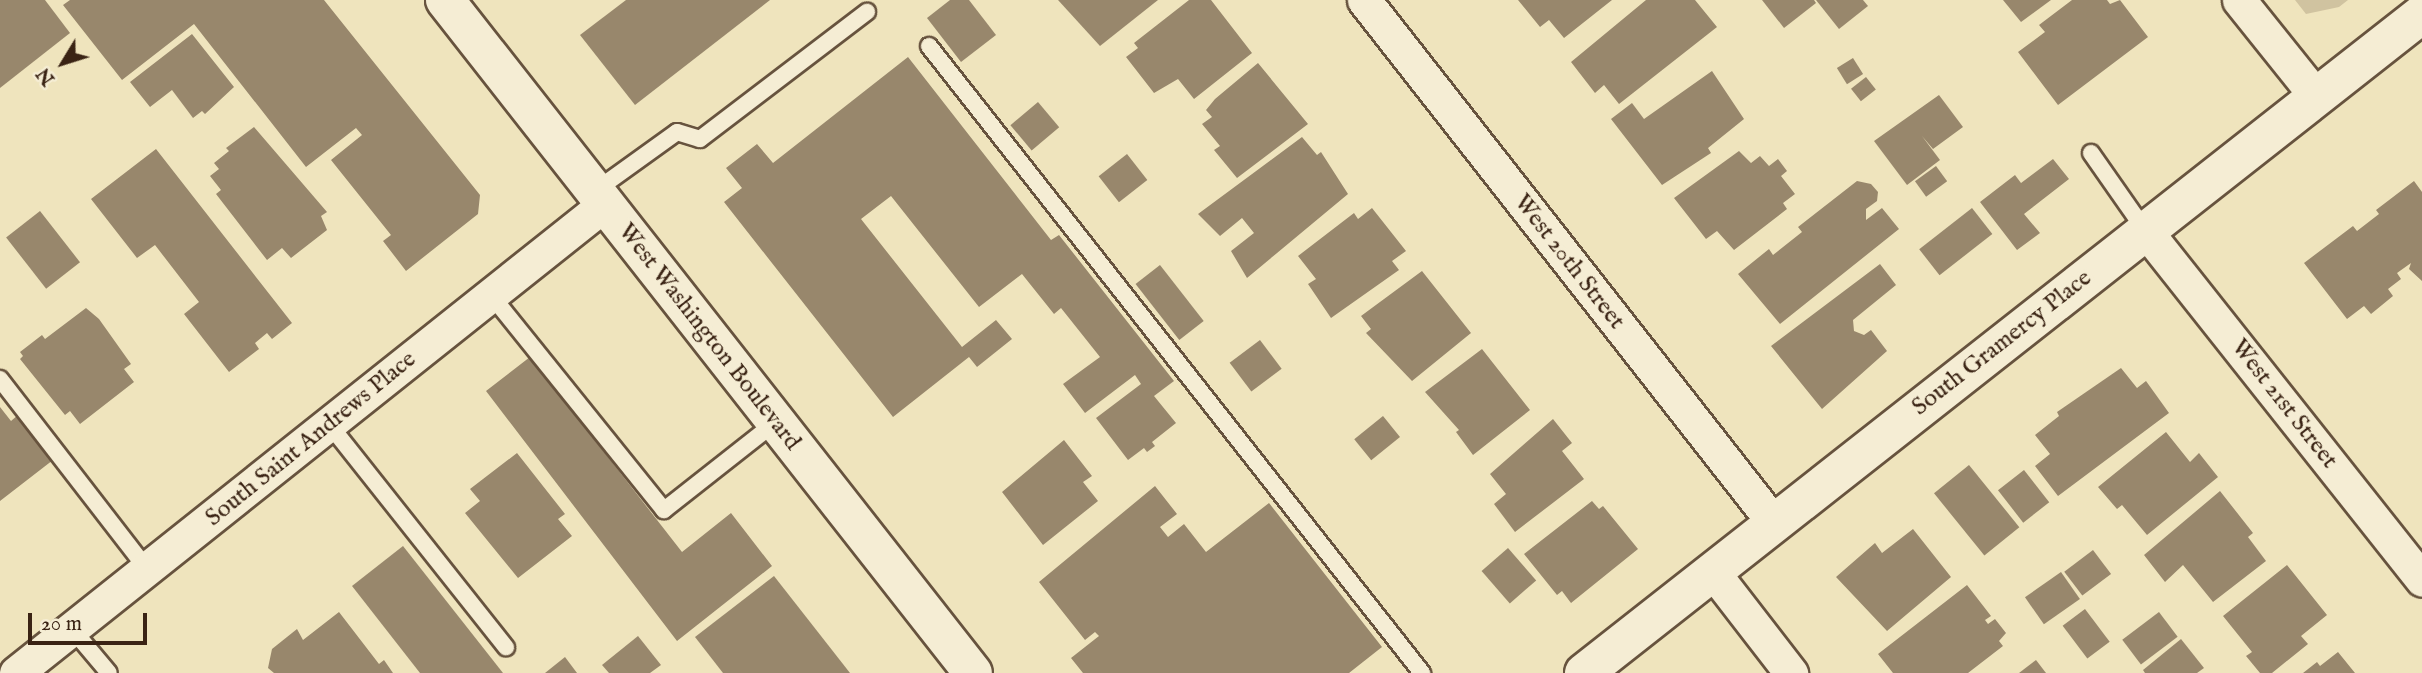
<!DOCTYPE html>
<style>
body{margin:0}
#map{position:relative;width:2422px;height:673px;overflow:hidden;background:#efe4bd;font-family:"IM FELL English",serif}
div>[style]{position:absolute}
.green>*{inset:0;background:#d0c3a0}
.building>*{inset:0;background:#98876c;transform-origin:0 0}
.roads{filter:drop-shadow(2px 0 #67533e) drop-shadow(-2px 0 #67533e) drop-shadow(0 2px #67533e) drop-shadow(0 -2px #67533e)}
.service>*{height:16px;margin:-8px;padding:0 8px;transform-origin:8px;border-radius:8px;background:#f5edd4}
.minor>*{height:33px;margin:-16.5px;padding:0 16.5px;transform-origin:16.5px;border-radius:16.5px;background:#f5edd4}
.tertiary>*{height:38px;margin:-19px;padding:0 19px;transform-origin:19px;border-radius:19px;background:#f5edd4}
.secondary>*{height:38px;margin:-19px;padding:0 19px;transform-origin:19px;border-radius:19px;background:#f5edd4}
span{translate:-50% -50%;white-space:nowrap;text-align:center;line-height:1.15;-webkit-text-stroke:7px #f5edd4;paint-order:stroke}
.street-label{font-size:24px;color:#3a2314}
.north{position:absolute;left:28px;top:28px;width:70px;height:70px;-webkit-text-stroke:5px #f5edd4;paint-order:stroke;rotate:232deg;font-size:19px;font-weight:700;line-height:28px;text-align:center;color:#3a2314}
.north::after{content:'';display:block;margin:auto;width:24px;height:32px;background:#3a2314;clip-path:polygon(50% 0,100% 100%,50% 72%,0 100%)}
.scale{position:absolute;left:28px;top:613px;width:119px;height:32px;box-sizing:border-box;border:4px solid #3a2314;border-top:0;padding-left:9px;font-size:21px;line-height:24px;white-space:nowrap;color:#3a2314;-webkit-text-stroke:5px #f5edd4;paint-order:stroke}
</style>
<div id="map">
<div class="green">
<div style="clip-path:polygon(2295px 0,2348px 0,2339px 7px,2306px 14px)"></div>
</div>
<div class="building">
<div style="clip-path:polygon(0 0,45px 0,70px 33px,0 88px)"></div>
<div style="clip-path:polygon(70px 0,324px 0,480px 195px,478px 214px,406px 271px,383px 241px,391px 235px,331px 160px,362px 135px,356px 128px,306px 167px,194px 24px,122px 80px,63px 5px)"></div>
<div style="clip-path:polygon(626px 0,770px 0,635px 105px,580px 35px)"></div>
<div style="clip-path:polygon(950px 0,969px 0,996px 35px,961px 62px,927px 18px)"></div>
<div style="clip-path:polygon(1058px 0,1158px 0,1100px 46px)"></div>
<div style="clip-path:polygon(1189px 0,1211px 0,1252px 53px,1194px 99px,1178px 79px,1154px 93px,1126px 57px,1138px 48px,1134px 43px)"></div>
<div style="clip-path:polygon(1518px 0,1612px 0,1564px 38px,1549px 20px,1540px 27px)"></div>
<div style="clip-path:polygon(1646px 0,1695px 0,1717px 27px,1619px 104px,1604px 85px,1595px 93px,1571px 62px)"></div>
<div style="clip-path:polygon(1762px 0,1814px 0,1816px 3px,1784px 28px)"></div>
<div style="clip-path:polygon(1816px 0,1863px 0,1868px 6px,1839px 29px)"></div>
<div style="clip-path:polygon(2003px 0,2051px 0,2021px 22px)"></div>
<div style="clip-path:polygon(2072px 0,2107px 0,2110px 4px,2120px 0,2148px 37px,2058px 105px,2018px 52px,2045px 32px,2039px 25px)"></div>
<div style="clip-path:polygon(192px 34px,234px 87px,205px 114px,202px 111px,193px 118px,172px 90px,150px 107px,130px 82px)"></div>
<div style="clip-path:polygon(908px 57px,1051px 240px,1059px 235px,1174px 381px,1154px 396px,1176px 423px,1152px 442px,1155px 446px,1147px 452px,1144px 448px,1128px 460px,1096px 418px,1141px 384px,1135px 375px,1085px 413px,1063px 384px,1100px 357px,1061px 308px,1054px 314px,1022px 274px,979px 307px,891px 196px,861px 219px,962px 347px,996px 320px,1012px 339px,977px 367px,969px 357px,893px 417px,724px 202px,742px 188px,726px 168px,757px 144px,773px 163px)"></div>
<div style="left:1853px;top:58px;width:19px;height:19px;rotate:58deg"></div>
<div style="clip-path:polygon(1258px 63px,1308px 124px,1237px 178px,1214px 150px,1220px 146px,1202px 124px,1212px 117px,1206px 110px,1215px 99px)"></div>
<div style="clip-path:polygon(1712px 71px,1744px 119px,1708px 148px,1711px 153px,1662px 185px,1611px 119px,1632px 103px,1644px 119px)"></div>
<div style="left:1866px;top:77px;width:16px;height:19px;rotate:52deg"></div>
<div style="clip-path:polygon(1939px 95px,1963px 127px,1933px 149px,1922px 136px,1940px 160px,1907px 185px,1874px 141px)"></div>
<div style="left:1038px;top:102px;width:33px;height:36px;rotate:50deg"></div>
<div style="clip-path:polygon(254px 127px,327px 212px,321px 216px,327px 230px,291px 258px,282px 248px,267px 260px,216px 194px,221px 190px,210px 176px,219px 169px,214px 163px,229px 151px,226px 148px)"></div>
<div style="clip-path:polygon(1302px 137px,1317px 155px,1321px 152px,1348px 194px,1247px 278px,1231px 251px,1254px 233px,1242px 218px,1220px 236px,1198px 214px)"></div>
<div style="clip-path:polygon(156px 149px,292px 323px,272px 339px,267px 333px,255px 343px,259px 349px,229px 372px,184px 314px,199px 302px,155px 245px,137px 258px,91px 199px)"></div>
<div style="clip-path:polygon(1739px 151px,1751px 163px,1760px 156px,1769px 166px,1778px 159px,1787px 171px,1781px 176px,1795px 194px,1783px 203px,1787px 209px,1734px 250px,1717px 231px,1706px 239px,1674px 198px)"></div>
<div style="left:1127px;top:154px;width:33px;height:36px;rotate:52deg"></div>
<div style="clip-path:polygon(2053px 159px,2069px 179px,2024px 214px,2040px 233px,2017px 250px,1980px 202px,2015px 175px,2021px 183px)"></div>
<div style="left:1936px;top:166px;width:19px;height:26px;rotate:54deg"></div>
<div style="clip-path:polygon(1857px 181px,1871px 184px,1878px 192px,1877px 201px,1866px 209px,1866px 220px,1882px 208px,1899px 229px,1780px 324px,1738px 274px,1769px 249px,1773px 255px,1802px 232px,1798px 227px)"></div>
<div style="clip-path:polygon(2414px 181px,2422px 192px,2422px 281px,2409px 269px,2411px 263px,2397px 273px,2401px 279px,2388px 289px,2393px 296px,2371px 314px,2364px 306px,2347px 319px,2304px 263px,2353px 226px,2357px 231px,2379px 214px,2376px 210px)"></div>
<div style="clip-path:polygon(1372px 208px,1406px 251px,1392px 261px,1399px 270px,1331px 318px,1308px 284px,1316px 279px,1298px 256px,1354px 213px,1358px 219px)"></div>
<div style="left:1972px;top:208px;width:33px;height:67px;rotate:52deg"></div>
<div style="left:40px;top:211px;width:65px;height:43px;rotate:52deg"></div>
<div style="clip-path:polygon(1880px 264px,1896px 285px,1853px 320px,1854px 331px,1864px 335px,1871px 330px,1887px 351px,1822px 409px,1771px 346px)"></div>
<div style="left:1160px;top:265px;width:71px;height:31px;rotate:52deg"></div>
<div style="clip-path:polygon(1422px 271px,1471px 333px,1412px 381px,1366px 333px,1371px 329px,1361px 316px)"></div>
<div style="clip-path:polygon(86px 308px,99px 319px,131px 364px,124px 369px,134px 382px,80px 424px,70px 411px,65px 415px,20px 359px,23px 356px,20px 352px,42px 335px,45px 339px)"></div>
<div style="left:1260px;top:340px;width:36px;height:38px;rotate:53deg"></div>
<div style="clip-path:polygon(1482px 349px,1530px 410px,1473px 455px,1456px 432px,1459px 430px,1425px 392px)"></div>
<div style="clip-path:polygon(530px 357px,682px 552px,731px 513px,772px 566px,677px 641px,486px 391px)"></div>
<div style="clip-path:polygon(2121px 368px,2137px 388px,2146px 381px,2169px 413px,2058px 496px,2035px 466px,2050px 454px,2035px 435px,2059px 416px,2057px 412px)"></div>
<div style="clip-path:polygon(0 407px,11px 421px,18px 415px,53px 460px,0 501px)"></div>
<div style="left:1383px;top:416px;width:27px;height:37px;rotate:51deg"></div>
<div style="clip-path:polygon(1553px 419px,1572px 443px,1562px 451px,1584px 479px,1515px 532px,1494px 504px,1506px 494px,1490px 474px)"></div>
<div style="clip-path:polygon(2166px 432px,2190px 462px,2199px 453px,2218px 477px,2147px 535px,2122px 505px,2117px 509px,2098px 487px)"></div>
<div style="clip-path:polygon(1064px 440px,1092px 476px,1083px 482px,1098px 501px,1043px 545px,1002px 492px)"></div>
<div style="clip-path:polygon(517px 453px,565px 514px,558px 519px,572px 536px,518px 578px,465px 513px,480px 501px,470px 489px)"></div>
<div style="left:1969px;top:465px;width:80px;height:45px;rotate:51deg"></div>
<div style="left:2024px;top:470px;width:41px;height:33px;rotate:52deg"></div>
<div style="clip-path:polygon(1155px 486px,1177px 514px,1160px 527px,1168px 537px,1184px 524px,1206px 552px,1269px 503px,1382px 647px,1349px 673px,1083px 673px,1071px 658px,1099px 636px,1095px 632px,1085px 640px,1039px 582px)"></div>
<div style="clip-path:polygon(2220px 491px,2253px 533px,2248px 537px,2266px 561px,2213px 602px,2183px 565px,2165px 582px,2144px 555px)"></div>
<div style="clip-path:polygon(1592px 501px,1599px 509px,1603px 506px,1638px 549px,1571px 603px,1562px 591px,1557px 595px,1524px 554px)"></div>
<div style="clip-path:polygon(1913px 529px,1951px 577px,1887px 631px,1836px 577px,1875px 543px,1882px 553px)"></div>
<div style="clip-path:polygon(403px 546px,503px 673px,420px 673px,352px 586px)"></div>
<div style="left:1508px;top:548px;width:43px;height:35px;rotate:49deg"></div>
<div style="left:2093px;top:550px;width:30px;height:36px;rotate:53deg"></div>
<div style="clip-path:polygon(2287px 565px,2327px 615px,2301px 636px,2308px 644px,2272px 673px,2260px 673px,2246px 656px,2252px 652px,2223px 616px)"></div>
<div style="left:2061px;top:572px;width:33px;height:44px;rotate:55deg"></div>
<div style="clip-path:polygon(774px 576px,850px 673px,723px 673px,695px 637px)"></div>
<div style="clip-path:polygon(1967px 585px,1991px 616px,1985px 620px,1988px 624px,1995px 619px,2006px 633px,1999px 641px,2003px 646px,1968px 673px,1893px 673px,1878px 654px)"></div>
<div style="left:2085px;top:609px;width:41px;height:28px;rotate:53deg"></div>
<div style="clip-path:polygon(339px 612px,379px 664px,384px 660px,393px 673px,274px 673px,268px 668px,272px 649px,297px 629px,303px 640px)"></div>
<div style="left:2159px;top:612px;width:31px;height:46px;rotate:53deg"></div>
<div style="clip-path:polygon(638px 636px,661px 665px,650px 673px,609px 673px,602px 665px)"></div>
<div style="clip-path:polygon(2181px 639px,2204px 668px,2197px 673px,2145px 673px,2143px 670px)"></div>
<div style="clip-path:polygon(2338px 652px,2355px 673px,2303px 673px,2317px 662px,2320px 666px)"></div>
<div style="clip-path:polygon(565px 657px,577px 673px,545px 673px)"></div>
<div style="clip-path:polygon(2036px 660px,2046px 673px,2019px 673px)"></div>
</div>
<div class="roads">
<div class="service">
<div style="left:929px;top:46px;width:798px;rotate:51.82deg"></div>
<div style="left:2091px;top:153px;width:94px;rotate:55deg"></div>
<div style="left:595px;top:191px;width:101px;rotate:-35.7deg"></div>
<div style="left:677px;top:132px;width:24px;rotate:17deg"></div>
<div style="left:700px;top:139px;width:210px;rotate:-37.3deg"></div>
<div style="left:491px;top:295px;width:276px;rotate:51.2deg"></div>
<div style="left:664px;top:510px;width:142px;rotate:-38.2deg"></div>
<div style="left:0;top:379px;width:240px;rotate:52.3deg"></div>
<div style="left:329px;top:424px;width:285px;rotate:51.6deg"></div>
<div style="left:72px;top:629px;width:57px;rotate:49.9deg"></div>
</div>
<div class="minor">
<div style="left:1364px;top:0;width:665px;rotate:51.91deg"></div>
<div style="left:2239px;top:0;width:123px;rotate:51.3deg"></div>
<div style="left:2145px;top:230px;width:446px;rotate:51.6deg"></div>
<div style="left:1713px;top:572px;width:128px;rotate:52.3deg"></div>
<div style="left:16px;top:673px;width:753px;rotate:-38.53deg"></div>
</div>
<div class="tertiary">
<div style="left:1584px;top:673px;width:1066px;rotate:-38.18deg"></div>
</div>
<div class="secondary">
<div style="left:445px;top:0;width:855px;rotate:51.88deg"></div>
</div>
</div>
<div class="street-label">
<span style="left:1569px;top:262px;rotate:52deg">West 20th Street</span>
<span style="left:709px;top:337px;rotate:52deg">West Washington Boulevard</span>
<span style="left:2002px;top:343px;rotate:-38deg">South Gramercy Place</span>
<span style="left:2284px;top:404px;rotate:52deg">West 21st Street</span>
<span style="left:311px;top:439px;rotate:-39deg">South Saint Andrews Place</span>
</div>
<div class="north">N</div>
<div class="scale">20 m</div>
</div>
